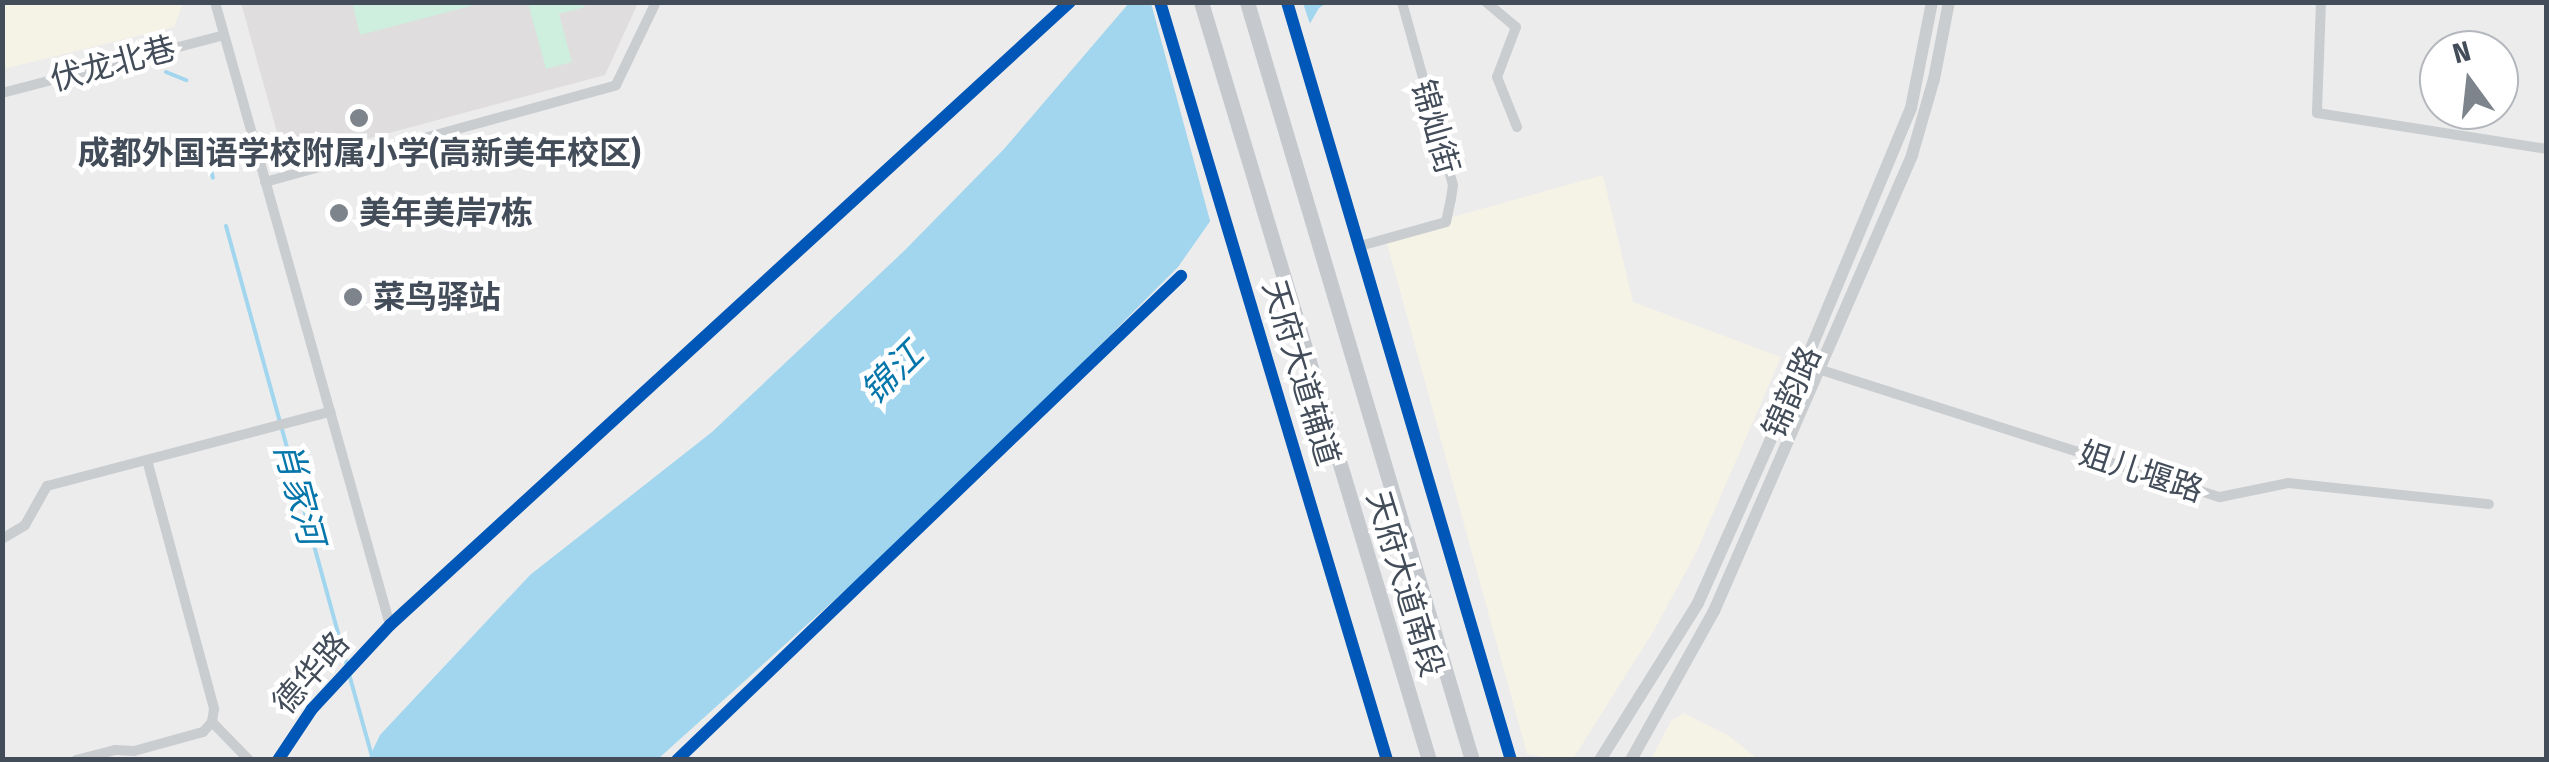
<!DOCTYPE html>
<meta charset="utf-8">
<style>
body{margin:0}
#map{position:relative;width:2549px;height:762px;overflow:hidden;background:#edecec;font-family:"Fira Sans Condensed","Noto Sans SC",sans-serif}
div>[style]{position:absolute}
.commercial>*{inset:0;background:#f5f2e6}
.education>*{inset:0;background:#dfddde}
.green>*{inset:0;background:#ceeede}
.water>*{inset:0;background:#a1d6ee}
.pier>*{inset:0;background:#edecec}
.stream>*{height:4px;margin:-2px;padding:0 2px;transform-origin:2px;border-radius:2px;background:#a1d6ee}
.minor>*{height:10px;margin:-5px;padding:0 5px;transform-origin:5px;border-radius:5px;background:#cacdd0}
.tertiary>*{height:12px;margin:-6px;padding:0 6px;transform-origin:6px;border-radius:6px;background:#cacdd0}
.primary>*{height:15px;margin:-7.5px;padding:0 7.5px;transform-origin:7.5px;border-radius:7.5px;background:#c5c8cd}
.cycleway>*{height:12px;margin:-6px;padding:0 6px;transform-origin:6px;border-radius:6px;background:#0057b8}
.dots>*{width:28px;height:28px;translate:-50% -50%;box-sizing:border-box;border:5px solid #fff;border-radius:50%}
span{translate:-50% -50%;white-space:nowrap;text-align:center;line-height:1.15;-webkit-text-stroke:9px #fff;paint-order:stroke}
.street-label{font-size:32px;color:#434c59}
.poi-label{font-size:32px;color:#434c59;font-weight:700}
.left{translate:0 -50%;text-align:left}
.water-label{font-size:35px;color:#0576aa;font-style:italic}
.frame{position:absolute;inset:0;border:5px solid #434c59;pointer-events:none}
.north{position:absolute;left:2419px;top:30px;width:100px;height:100px;box-sizing:border-box;background:#fff;border:2px solid #b4b7bd;border-radius:50%;rotate:345deg;font-size:28px;font-weight:700;line-height:40px;text-align:center;color:#434c59}
.north::after{content:'';display:block;margin:auto;width:35px;height:45px;background:#7e848c;clip-path:polygon(50% 0,100% 100%,50% 72%,0 100%)}
</style>
<div id="map">
<div class="commercial">
<div style="clip-path:polygon(183px 3px,174px 27px,3px 69px,3px 3px)"></div>
<div style="clip-path:polygon(1603px 175px,1633px 302px,1781px 357px,1696px 553px,1653px 632px,1573px 759px,1554px 759px,1527px 754px,1385px 236px)"></div>
<div style="clip-path:polygon(1683px 713px,1729px 736px,1758px 759px,1651px 759px,1671px 721px)"></div>
</div>
<div class="education">
<div style="clip-path:polygon(241px 3px,638px 3px,605px 75px,285px 161px)"></div>
</div>
<div class="green">
<div style="clip-path:polygon(352px 2px,482px 2px,482px 3px,360px 35px)"></div>
<div style="clip-path:polygon(528px 3px,583px 3px,585px 7px,559px 14px,572px 62px,546px 69px)"></div>
</div>
<div class="water">
<div style="clip-path:polygon(1129px 3px,1327px 3px,1319px 8px,1258px 112px,1218px 210px,1178px 267px,954px 492px,658px 759px,368px 760px,380px 735px,530px 575px,712px 432px,904px 251px,1004px 149px)"></div>
</div>
<div class="pier">
<div style="clip-path:polygon(1151px 3px,1303px 3px,1312px 30px,1262px 115px,1239px 178px,1212px 228px)"></div>
</div>
<div class="stream">
<div style="left:166px;top:72px;width:22px;rotate:22deg"></div>
<div style="left:210px;top:166px;width:12px;rotate:76deg"></div>
<div style="left:226px;top:226px;width:455px;rotate:74.6deg"></div>
<div style="left:349px;top:674px;width:89px;rotate:74.4deg"></div>
</div>
<div class="minor">
<div style="left:215px;top:2px;width:647px;rotate:74.31deg"></div>
<div style="left:1486px;top:2px;width:39px;rotate:40deg"></div>
<div style="left:1516px;top:27px;width:53px;rotate:110.8deg"></div>
<div style="left:1497px;top:77px;width:54px;rotate:68.2deg"></div>
<div style="left:2321px;top:2px;width:111px;rotate:92.1deg"></div>
<div style="left:2317px;top:113px;width:232px;rotate:8.9deg"></div>
<div style="left:2px;top:93px;width:229px;rotate:-14.6deg"></div>
<div style="left:265px;top:182px;width:364px;rotate:-15.4deg"></div>
<div style="left:616px;top:85px;width:92px;rotate:-64.3deg"></div>
<div style="left:1360px;top:246px;width:89px;rotate:-15.6deg"></div>
<div style="left:1446px;top:222px;width:24px;rotate:-78deg"></div>
<div style="left:1451px;top:199px;width:14px;rotate:-82deg"></div>
<div style="left:1453px;top:185px;width:190px;rotate:-105.6deg"></div>
<div style="left:1815px;top:368px;width:425px;rotate:17.7deg"></div>
<div style="left:2220px;top:497px;width:69px;rotate:-11.6deg"></div>
<div style="left:2288px;top:483px;width:202px;rotate:6deg"></div>
<div style="left:147px;top:460px;width:258px;rotate:74.9deg"></div>
<div style="left:214px;top:709px;width:13px;rotate:99deg"></div>
<div style="left:2px;top:539px;width:27px;rotate:-31deg"></div>
<div style="left:25px;top:525px;width:45px;rotate:-60.6deg"></div>
<div style="left:47px;top:486px;width:293px;rotate:-14.7deg"></div>
<div style="left:76px;top:760px;width:40px;rotate:-14.4deg"></div>
<div style="left:115px;top:750px;width:19px;rotate:3deg"></div>
<div style="left:134px;top:751px;width:72px;rotate:-15.4deg"></div>
<div style="left:203px;top:732px;width:13px;rotate:-48deg"></div>
<div style="left:212px;top:722px;width:53px;rotate:45.8deg"></div>
</div>
<div class="tertiary">
<div style="left:1160px;top:2px;width:791px;rotate:73.33deg"></div>
<div style="left:1287px;top:2px;width:790px;rotate:73.54deg"></div>
<div style="left:278px;top:760px;width:61px;rotate:-56.3deg"></div>
<div style="left:312px;top:709px;width:115px;rotate:-47.1deg"></div>
<div style="left:390px;top:625px;width:922px;rotate:-42.5deg"></div>
<div style="left:1600px;top:760px;width:185px;rotate:-58deg"></div>
<div style="left:1698px;top:603px;width:261px;rotate:-66deg"></div>
<div style="left:1804px;top:365px;width:278px;rotate:-67.4deg"></div>
<div style="left:1911px;top:108px;width:108px;rotate:-78.8deg"></div>
<div style="left:1631px;top:760px;width:171px;rotate:-60.9deg"></div>
<div style="left:1714px;top:611px;width:497px;rotate:-66.5deg"></div>
<div style="left:1912px;top:155px;width:79px;rotate:-73.9deg"></div>
<div style="left:1934px;top:79px;width:78px;rotate:-79deg"></div>
</div>
<div class="primary">
<div style="left:1201px;top:2px;width:792px;rotate:73.26deg"></div>
<div style="left:1247px;top:2px;width:791px;rotate:73.47deg"></div>
</div>
<div class="cycleway">
<div style="left:1160px;top:2px;width:791px;rotate:73.33deg"></div>
<div style="left:1287px;top:2px;width:790px;rotate:73.54deg"></div>
<div style="left:278px;top:760px;width:61px;rotate:-56.3deg"></div>
<div style="left:312px;top:709px;width:115px;rotate:-47.1deg"></div>
<div style="left:390px;top:625px;width:922px;rotate:-42.5deg"></div>
<div style="left:677px;top:760px;width:699px;rotate:-43.84deg"></div>
</div>
<div class="dots">
<div style="left:359px;top:118px;background:#7e848c"></div>
<div style="left:339px;top:213px;background:#7e848c"></div>
<div style="left:353px;top:297px;background:#7e848c"></div>
</div>
<div class="street-label">
<span style="left:113px;top:64px;rotate:-15deg">伏龙北巷</span>
<span style="left:1435px;top:127px;rotate:74deg">锦灿街</span>
<span style="left:1301px;top:373px;rotate:73deg">天府大道辅道</span>
<span style="left:1792px;top:392px;rotate:-66deg">锦韵路</span>
<span style="left:2141px;top:472px;rotate:18deg">姐儿堰路</span>
<span style="left:1405px;top:584px;rotate:73deg">天府大道南段</span>
<span style="left:311px;top:673px;rotate:-49deg">德华路</span>
</div>
<div class="poi-label">
<span style="left:359px;top:153px">成都外国语学校附属小学(高新美年校区)</span>
<span class="left" style="left:359px;top:213px">美年美岸7栋</span>
<span class="left" style="left:373px;top:297px">菜鸟驿站</span>
</div>
<div class="water-label">
<span style="left:892px;top:373px;rotate:-45deg">锦江</span>
<span style="left:299px;top:493px;rotate:75deg">肖家河</span>
</div>
<div class="frame"></div>
<div class="north">N</div>
</div>
